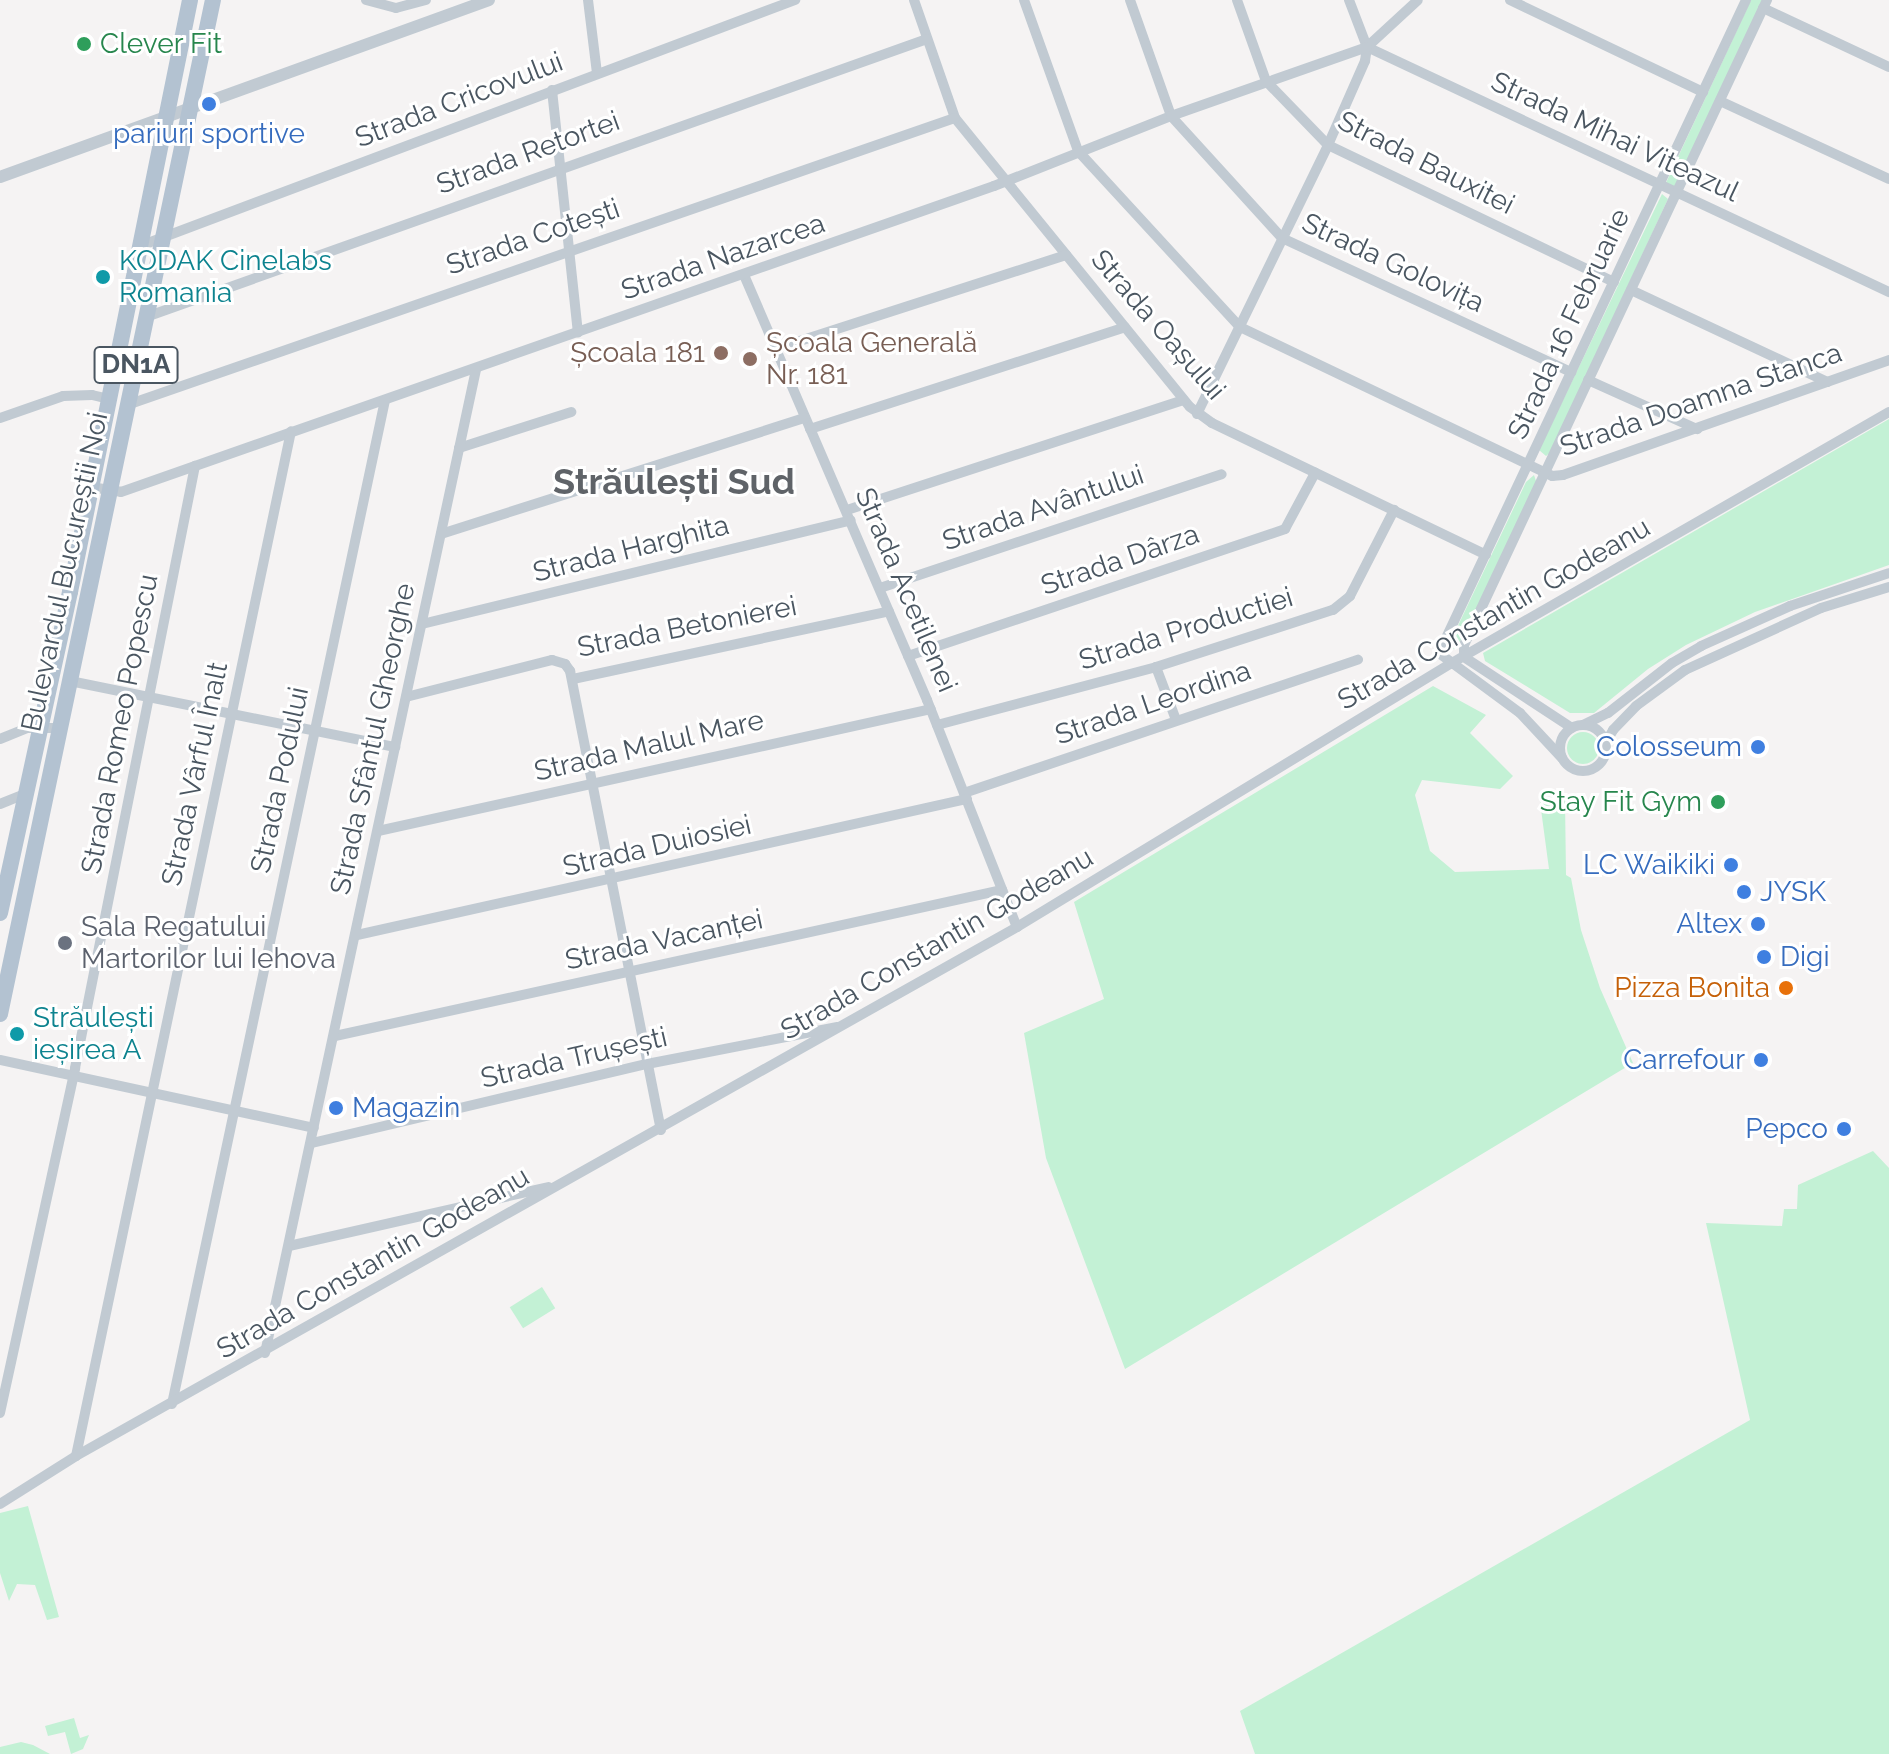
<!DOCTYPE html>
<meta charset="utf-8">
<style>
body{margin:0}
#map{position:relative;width:1889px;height:1754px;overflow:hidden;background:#f5f3f3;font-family:Raleway,sans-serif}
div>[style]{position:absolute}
.green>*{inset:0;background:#c3f1d5;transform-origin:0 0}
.round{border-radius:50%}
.minor>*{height:10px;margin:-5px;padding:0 5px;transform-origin:5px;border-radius:5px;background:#c1cad2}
.minor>.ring{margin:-5px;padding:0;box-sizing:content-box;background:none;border:10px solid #c1cad2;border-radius:50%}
.tertiary>*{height:12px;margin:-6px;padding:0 6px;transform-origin:6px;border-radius:6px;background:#c1cad2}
.primary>*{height:16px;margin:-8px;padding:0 8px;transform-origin:8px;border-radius:8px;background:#b3c2d1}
.dots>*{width:22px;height:22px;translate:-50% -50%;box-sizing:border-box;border:4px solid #fff;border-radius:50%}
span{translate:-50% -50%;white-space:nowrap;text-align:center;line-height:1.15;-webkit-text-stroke:6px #fff;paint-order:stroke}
.shield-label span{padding:2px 6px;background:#fff;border:2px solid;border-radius:6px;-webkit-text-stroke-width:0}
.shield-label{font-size:26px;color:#4a5661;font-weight:700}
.leisure-label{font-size:28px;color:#27864d}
.left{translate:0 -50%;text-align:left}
.right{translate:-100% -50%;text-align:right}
.street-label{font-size:28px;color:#4a5661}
.shop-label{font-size:28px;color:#366cbe}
.culture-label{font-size:28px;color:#0d838f}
.education-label{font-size:28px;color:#785e54}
.worship-label{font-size:28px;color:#5b616d}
.food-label{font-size:28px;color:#c56008}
.district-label{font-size:36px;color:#5f6368;font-weight:700}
</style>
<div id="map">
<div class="green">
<div style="clip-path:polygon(1751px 0,1765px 0,1676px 187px,1664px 187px)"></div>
<div style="clip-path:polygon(1662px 194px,1668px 199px,1551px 452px,1546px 456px,1539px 450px)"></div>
<div style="clip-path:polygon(1889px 419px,1889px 565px,1755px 612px,1686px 645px,1648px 669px,1594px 713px,1570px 713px,1485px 661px,1483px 653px)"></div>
<div style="clip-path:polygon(1534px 475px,1537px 484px,1457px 648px,1446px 651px,1526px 482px)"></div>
<div style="clip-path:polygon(1433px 686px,1486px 715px,1470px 733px,1513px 776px,1500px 789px,1422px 780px,1415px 795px,1430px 851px,1455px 872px,1549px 869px,1540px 802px,1565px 800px,1566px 875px,1571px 878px,1581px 930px,1600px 988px,1633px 1063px,1125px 1369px,1046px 1158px,1024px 1033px,1104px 999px,1074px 902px)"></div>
<div class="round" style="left:1567px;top:732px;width:32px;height:32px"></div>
<div style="clip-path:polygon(1873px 1151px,1889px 1168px,1889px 1754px,1255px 1754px,1240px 1711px,1750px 1420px,1706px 1223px,1782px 1226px,1784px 1209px,1797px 1209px,1798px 1185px)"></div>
<div style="left:542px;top:1287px;width:25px;height:38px;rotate:58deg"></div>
<div style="clip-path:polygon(28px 1506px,59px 1617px,47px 1620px,35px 1585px,17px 1584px,9px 1601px,0 1573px,0 1513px)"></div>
<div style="clip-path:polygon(74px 1718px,80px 1738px,89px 1735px,83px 1749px,71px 1754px,65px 1732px,48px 1736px,45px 1726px)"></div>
<div style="clip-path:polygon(21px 1742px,33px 1745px,50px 1754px,0 1754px,0 1747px)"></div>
</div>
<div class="minor">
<div style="left:366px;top:0;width:31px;rotate:15deg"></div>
<div style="left:396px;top:8px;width:31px;rotate:-15deg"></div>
<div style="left:588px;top:0;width:74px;rotate:83deg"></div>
<div style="left:914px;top:0;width:125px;rotate:70.8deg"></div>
<div style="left:955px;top:118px;width:372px;rotate:50.9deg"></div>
<div style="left:1190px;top:407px;width:27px;rotate:36deg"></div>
<div style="left:1212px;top:423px;width:304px;rotate:25.7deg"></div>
<div style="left:1024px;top:0;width:160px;rotate:70.3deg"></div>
<div style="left:1078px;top:151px;width:239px;rotate:47.4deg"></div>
<div style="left:1240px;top:327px;width:346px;rotate:25.5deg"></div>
<div style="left:1552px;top:476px;width:11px;rotate:-5deg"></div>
<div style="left:1563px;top:475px;width:346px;rotate:-19.4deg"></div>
<div style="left:1130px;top:0;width:123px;rotate:70.5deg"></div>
<div style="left:1171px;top:116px;width:165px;rotate:47.7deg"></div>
<div style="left:1282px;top:238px;width:319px;rotate:24.9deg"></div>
<div style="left:1237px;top:0;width:86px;rotate:70.3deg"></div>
<div style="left:1266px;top:81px;width:89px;rotate:45.9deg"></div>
<div style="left:1328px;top:145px;width:317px;rotate:25.6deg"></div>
<div style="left:1349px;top:0;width:50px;rotate:69deg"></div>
<div style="left:1367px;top:47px;width:577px;rotate:25.14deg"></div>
<div style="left:1510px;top:0;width:214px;rotate:25.5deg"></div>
<div style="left:1763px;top:8px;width:139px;rotate:25.1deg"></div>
<div style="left:552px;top:90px;width:244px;rotate:83.9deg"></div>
<div style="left:1720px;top:101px;width:186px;rotate:24.8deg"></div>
<div style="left:140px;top:246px;width:700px;rotate:-20.58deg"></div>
<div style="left:744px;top:275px;width:463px;rotate:66.7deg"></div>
<div style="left:927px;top:700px;width:244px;rotate:68.4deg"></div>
<div style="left:1631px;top:290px;width:217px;rotate:25.1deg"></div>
<div style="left:146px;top:317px;width:829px;rotate:-19.59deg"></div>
<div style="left:775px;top:349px;width:306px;rotate:-17.9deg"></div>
<div style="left:1588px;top:380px;width:120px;rotate:24.2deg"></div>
<div style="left:127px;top:405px;width:876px;rotate:-19.12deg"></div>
<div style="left:1197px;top:414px;width:299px;rotate:-64deg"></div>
<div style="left:1328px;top:145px;width:92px;rotate:-66.2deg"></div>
<div style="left:1365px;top:61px;width:14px;rotate:-82deg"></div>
<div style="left:1367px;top:47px;width:69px;rotate:-42.7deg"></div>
<div style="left:0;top:418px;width:67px;rotate:-19.2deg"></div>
<div style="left:63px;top:396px;width:29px;rotate:-2deg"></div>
<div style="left:92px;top:395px;width:17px;rotate:13deg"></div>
<div style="left:810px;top:429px;width:331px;rotate:-17.9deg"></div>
<div style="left:459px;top:448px;width:118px;rotate:-17.8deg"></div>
<div style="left:91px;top:487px;width:30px;rotate:9deg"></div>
<div style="left:121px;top:492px;width:925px;rotate:-19.32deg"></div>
<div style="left:994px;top:186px;width:190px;rotate:-21.6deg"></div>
<div style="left:1171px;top:116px;width:208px;rotate:-19.4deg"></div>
<div style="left:847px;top:510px;width:354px;rotate:-18.1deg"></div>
<div style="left:441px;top:534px;width:382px;rotate:-17.7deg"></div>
<div style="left:880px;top:588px;width:360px;rotate:-18.4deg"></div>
<div style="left:422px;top:624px;width:441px;rotate:-13.6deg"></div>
<div style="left:908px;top:656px;width:398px;rotate:-18.6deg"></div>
<div style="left:1285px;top:529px;width:64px;rotate:-61.8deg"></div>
<div style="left:1464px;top:657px;width:12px;rotate:-90deg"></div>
<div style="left:1464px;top:645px;width:713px;rotate:-64.84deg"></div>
<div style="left:1464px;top:657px;width:129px;rotate:33.3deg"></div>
<div style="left:1156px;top:667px;width:57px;rotate:69.3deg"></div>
<div style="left:573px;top:679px;width:323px;rotate:-12.1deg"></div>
<div style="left:70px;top:681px;width:332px;rotate:11.5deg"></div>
<div style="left:406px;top:697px;width:151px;rotate:-14.2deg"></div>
<div style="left:552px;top:660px;width:14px;rotate:17deg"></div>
<div style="left:565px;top:664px;width:9px;rotate:54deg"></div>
<div style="left:570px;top:671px;width:468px;rotate:78.8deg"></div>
<div style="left:937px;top:725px;width:227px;rotate:-14.8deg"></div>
<div style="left:1156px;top:667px;width:186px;rotate:-17.9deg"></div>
<div style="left:1333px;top:610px;width:22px;rotate:-39deg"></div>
<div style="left:1350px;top:596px;width:97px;rotate:-62.9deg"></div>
<div style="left:1583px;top:725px;width:28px;rotate:-26deg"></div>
<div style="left:1608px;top:713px;width:81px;rotate:-38deg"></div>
<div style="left:1672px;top:663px;width:34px;rotate:-30deg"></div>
<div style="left:1701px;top:646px;width:98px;rotate:-24.2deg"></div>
<div style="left:1790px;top:606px;width:104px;rotate:-18.4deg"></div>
<div class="ring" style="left:1560px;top:725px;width:36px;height:36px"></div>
<div style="left:0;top:739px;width:29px;rotate:-22deg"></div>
<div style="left:27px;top:728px;width:32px"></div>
<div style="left:1605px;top:744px;width:16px;rotate:-60deg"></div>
<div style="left:1613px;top:730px;width:33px;rotate:-46deg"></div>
<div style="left:1636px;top:706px;width:61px;rotate:-36.3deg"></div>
<div style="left:1685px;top:670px;width:149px;rotate:-24.5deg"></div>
<div style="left:1821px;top:608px;width:71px;rotate:-17.2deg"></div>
<div style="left:1562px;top:758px;width:62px;rotate:-133deg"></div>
<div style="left:1520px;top:713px;width:101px;rotate:-143.5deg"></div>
<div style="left:1439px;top:653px;width:722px;rotate:-64.82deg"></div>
<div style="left:964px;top:793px;width:416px;rotate:-18.7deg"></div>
<div style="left:0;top:804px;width:27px;rotate:-22deg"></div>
<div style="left:378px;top:831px;width:566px;rotate:-12.44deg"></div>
<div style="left:357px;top:935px;width:625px;rotate:-12.57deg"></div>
<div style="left:335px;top:1036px;width:683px;rotate:-12.35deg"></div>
<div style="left:0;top:1060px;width:321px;rotate:12.2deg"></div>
<div style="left:312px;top:1143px;width:344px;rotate:-13.3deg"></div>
<div style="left:647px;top:1064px;width:194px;rotate:-11deg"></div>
<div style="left:289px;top:1246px;width:266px;rotate:-12.8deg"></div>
<div style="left:265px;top:1353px;width:1005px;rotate:-77.89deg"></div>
<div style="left:172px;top:1404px;width:1026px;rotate:-78.02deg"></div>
<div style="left:0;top:1413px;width:353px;rotate:-77.7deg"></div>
<div style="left:75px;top:1068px;width:614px;rotate:-78.73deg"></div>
<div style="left:76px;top:1456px;width:1047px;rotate:-78.15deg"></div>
<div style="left:0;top:1504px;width:90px;rotate:-32.3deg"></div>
<div style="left:76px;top:1456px;width:1080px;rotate:-29.34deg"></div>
<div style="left:1017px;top:927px;width:507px;rotate:-31.27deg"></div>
<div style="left:1450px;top:664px;width:506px;rotate:-29.86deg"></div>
</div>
<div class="tertiary">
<div style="left:0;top:177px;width:520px;rotate:-19.9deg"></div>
</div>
<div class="primary">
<div style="left:0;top:913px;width:329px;rotate:-77.7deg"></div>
<div style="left:70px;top:592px;width:604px;rotate:-78.54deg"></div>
<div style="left:0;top:1014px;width:1036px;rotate:-78.14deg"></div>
</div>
<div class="dots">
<div style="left:84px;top:44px;background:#2e9e5b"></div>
<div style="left:209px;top:104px;background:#3f7fe0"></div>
<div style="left:103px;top:277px;background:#0f9aa8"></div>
<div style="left:721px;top:353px;background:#8d6e63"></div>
<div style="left:750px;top:359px;background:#8d6e63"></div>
<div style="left:1758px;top:747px;background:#3f7fe0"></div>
<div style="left:1718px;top:802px;background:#2e9e5b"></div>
<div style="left:1731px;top:865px;background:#3f7fe0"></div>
<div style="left:1744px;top:892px;background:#3f7fe0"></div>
<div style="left:1758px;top:924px;background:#3f7fe0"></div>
<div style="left:65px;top:943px;background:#6b7280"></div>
<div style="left:1764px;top:957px;background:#3f7fe0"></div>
<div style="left:1786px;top:988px;background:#e8710a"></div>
<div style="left:17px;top:1034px;background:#0f9aa8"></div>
<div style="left:1761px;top:1060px;background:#3f7fe0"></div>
<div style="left:336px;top:1108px;background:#3f7fe0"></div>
<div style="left:1844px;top:1129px;background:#3f7fe0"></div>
</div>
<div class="shield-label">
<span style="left:136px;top:365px">DN1A</span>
</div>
<div class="leisure-label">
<span class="left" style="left:100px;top:44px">Clever Fit</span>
<span class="right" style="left:1702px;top:802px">Stay Fit Gym</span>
</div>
<div class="street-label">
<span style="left:459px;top:100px;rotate:-21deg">Strada Cricovului</span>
<span style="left:1615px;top:137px;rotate:25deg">Strada Mihai Viteazul</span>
<span style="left:528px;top:153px;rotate:-20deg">Strada Retortei</span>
<span style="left:1426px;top:163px;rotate:27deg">Strada Bauxitei</span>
<span style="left:533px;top:237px;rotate:-19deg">Strada Cotești</span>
<span style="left:723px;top:257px;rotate:-19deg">Strada Nazarcea</span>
<span style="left:1393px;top:263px;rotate:25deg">Strada Golovița</span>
<span style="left:1569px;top:324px;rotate:-65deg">Strada 16 Februarie</span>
<span style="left:1158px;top:325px;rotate:49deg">Strada Oașului</span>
<span style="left:1701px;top:400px;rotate:-19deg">Strada Doamna Stanca</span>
<span style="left:1043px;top:508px;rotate:-19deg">Strada Avântului</span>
<span style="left:631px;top:549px;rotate:-14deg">Strada Harghita</span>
<span style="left:1120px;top:560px;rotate:-19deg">Strada Dârza</span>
<span style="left:65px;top:572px;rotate:-78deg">Bulevardul Bucureștii Noi</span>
<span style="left:906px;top:590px;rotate:67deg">Strada Acetilenei</span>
<span style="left:1494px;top:614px;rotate:-30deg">Strada Constantin Godeanu</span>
<span style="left:687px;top:627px;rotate:-11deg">Strada Betonierei</span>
<span style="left:1186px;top:629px;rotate:-17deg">Strada Productiei</span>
<span style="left:1153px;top:703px;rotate:-19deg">Strada Leordina</span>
<span style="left:120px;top:724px;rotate:-79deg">Strada Romeo Popescu</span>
<span style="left:373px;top:739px;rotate:-78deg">Strada Sfântul Gheorghe</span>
<span style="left:649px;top:746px;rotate:-13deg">Strada Malul Mare</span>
<span style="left:195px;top:774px;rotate:-78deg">Strada Vârful Înalt</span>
<span style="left:280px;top:780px;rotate:-78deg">Strada Podului</span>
<span style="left:657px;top:846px;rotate:-13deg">Strada Duiosiei</span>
<span style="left:664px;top:940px;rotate:-12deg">Strada Vacanței</span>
<span style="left:937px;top:944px;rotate:-30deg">Strada Constantin Godeanu</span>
<span style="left:574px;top:1058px;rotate:-13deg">Strada Trușești</span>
<span style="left:373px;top:1263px;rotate:-30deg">Strada Constantin Godeanu</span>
</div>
<div class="shop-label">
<span style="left:209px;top:134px">pariuri sportive</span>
<span class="right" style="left:1742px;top:747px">Colosseum</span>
<span class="right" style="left:1715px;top:865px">LC Waikiki</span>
<span class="left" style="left:1760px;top:892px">JYSK</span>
<span class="right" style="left:1742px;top:924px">Altex</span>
<span class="left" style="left:1780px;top:957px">Digi</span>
<span class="right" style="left:1745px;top:1060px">Carrefour</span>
<span class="left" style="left:352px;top:1108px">Magazin</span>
<span class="right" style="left:1828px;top:1129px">Pepco</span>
</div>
<div class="culture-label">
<span class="left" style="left:119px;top:277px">KODAK Cinelabs<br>Romania</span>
<span class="left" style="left:33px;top:1034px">Străulești<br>ieșirea A</span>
</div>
<div class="education-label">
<span class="left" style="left:766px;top:359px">Școala Generală<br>Nr. 181</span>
<span class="right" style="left:705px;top:353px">Școala 181</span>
</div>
<div class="worship-label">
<span class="left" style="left:81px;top:943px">Sala Regatului<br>Martorilor lui Iehova</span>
</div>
<div class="food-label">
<span class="right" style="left:1770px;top:988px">Pizza Bonita</span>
</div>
<div class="district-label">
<span style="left:674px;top:482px">Străulești Sud</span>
</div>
</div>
